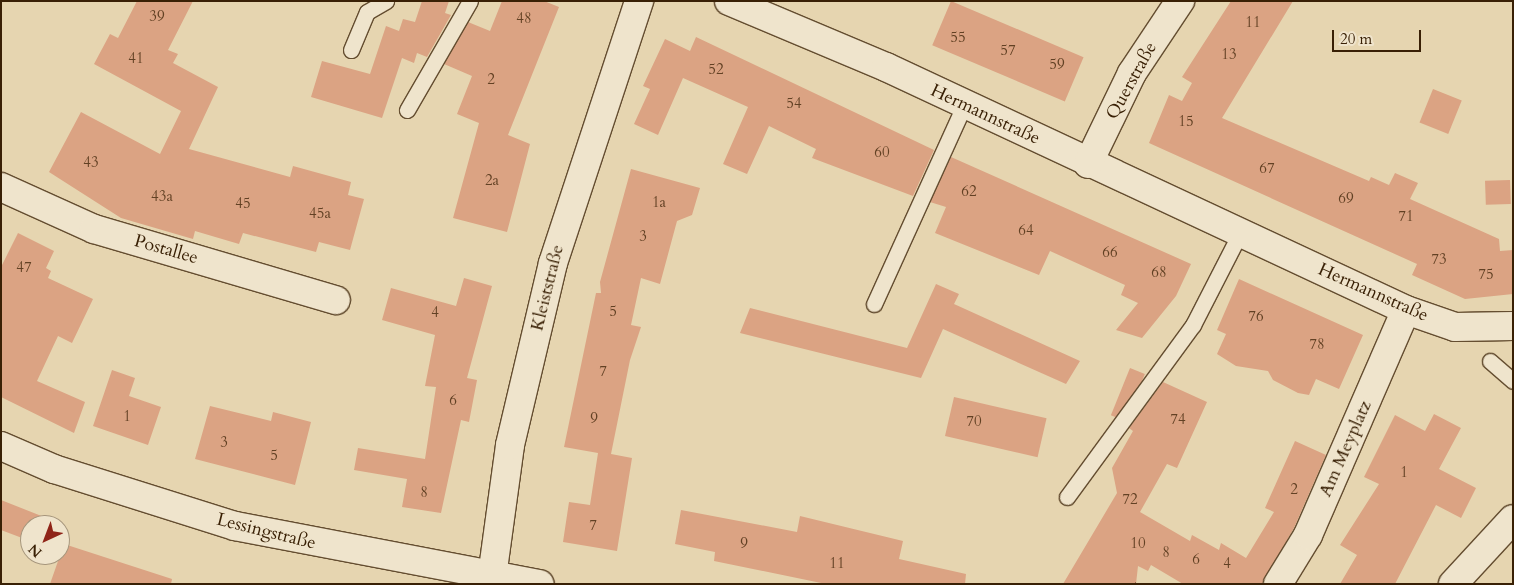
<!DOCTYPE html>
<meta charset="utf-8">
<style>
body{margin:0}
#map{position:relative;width:1514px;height:585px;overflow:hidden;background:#e6d5b0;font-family:Cardo,serif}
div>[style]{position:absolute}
.building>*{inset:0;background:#dba383;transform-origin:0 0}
.path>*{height:3px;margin-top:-1.5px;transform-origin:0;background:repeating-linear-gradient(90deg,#392005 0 1px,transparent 0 3.5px)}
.roads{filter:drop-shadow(1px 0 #644d30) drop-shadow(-1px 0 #644d30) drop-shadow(0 1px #644d30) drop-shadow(0 -1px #644d30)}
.lane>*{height:15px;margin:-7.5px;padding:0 7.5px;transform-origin:7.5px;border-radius:7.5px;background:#efe4cc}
.street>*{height:28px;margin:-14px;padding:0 14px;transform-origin:14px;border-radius:14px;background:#efe4cc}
span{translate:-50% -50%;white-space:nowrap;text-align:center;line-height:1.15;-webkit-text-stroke:4px #efe4cc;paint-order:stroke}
.number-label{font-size:15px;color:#624124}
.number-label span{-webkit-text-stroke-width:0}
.street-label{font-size:18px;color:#392005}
.frame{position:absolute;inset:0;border:2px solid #392005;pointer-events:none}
.north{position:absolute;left:20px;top:515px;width:50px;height:50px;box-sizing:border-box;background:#efe4cc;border:1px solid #a6967c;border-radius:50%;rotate:223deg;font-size:14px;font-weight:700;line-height:20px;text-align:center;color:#392005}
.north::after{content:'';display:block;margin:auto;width:18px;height:22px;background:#8f2418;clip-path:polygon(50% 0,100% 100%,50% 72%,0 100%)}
.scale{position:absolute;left:1332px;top:30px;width:89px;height:22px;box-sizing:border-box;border:2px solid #392005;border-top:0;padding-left:6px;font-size:15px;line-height:18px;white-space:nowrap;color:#392005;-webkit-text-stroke:4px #efe4cc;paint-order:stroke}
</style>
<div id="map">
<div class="building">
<div style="clip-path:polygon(137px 1px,193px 1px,168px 50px,178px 54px,173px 63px,218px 87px,189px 149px,290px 177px,293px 166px,351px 182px,348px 195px,364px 199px,350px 250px,319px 242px,316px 252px,243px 233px,239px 244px,195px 231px,193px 239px,121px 218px,49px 172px,81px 112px,160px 154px,181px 111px,94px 64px,110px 34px,118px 38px)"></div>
<div style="clip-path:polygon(422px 1px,449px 1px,445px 13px,451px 15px,427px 57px,417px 53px,414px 63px,402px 58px,382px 118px,311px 97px,322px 61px,370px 74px,386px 26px,399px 31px,403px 19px,415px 22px)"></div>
<div style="clip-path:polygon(502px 1px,544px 1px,559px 7px,508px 135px,530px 144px,507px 232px,453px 218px,479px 123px,457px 114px,472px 76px,444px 64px,468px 22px,490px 31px)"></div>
<div style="left:951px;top:1px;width:144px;height:48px;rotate:23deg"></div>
<div style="clip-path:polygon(1231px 1px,1293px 1px,1222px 118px,1369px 181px,1371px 177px,1389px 185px,1395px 173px,1418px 183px,1410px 199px,1499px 239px,1500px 251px,1513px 250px,1513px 294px,1465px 299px,1412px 275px,1417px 264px,1149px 143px,1169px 95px,1182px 101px,1192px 83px,1182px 77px)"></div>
<div style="clip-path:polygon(696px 37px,934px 150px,913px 196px,812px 158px,816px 149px,769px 126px,747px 174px,723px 164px,748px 107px,683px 78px,658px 135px,634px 124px,650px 89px,643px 86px,665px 39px,690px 51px)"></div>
<div style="left:1433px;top:89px;width:31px;height:36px;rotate:22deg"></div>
<div style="clip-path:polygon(951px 157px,1191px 264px,1176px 296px,1142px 338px,1116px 330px,1138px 303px,1121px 295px,1125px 285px,1050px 251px,1039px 275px,935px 233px,946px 207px,930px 202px)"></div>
<div style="clip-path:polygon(631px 169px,700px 188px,692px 215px,677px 221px,660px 284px,641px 278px,631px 325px,641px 327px,630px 360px,611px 454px,632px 458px,617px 551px,563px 542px,569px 502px,590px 505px,598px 453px,564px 447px,596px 293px,601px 293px,600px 282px)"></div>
<div style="left:1510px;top:180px;width:24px;height:25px;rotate:88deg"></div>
<div style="clip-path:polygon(18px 233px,54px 251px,46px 268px,51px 271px,48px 278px,93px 299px,72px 343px,58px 336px,37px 381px,85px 402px,74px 433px,1px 397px,1px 267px)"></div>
<div style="clip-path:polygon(464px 278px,492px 286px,467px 378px,477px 380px,469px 422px,461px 420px,441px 513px,402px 507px,407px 479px,354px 470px,358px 448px,425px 459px,436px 387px,425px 386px,435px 335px,382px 320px,391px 288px,456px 306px)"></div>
<div style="clip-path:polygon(1239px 279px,1363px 335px,1339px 389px,1316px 379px,1309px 395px,1298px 393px,1273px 380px,1268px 371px,1236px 366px,1217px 354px,1226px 334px,1217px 330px)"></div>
<div style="clip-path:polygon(936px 284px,959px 294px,954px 304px,1080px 361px,1066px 384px,943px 329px,921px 378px,740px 333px,750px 308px,907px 348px)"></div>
<div style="left:1130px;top:368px;width:16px;height:51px;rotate:22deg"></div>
<div style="clip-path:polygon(112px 370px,135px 378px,129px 396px,161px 407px,148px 445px,93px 426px)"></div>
<div style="clip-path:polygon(1163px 382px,1207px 402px,1177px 468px,1167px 464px,1140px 512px,1190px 541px,1192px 535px,1219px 550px,1221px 543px,1246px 558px,1274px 512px,1265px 508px,1295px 441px,1326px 455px,1294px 528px,1262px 584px,1183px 584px,1151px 565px,1148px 571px,1138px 566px,1136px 584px,1063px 584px,1117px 493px,1112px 468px,1133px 431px,1129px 428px)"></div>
<div style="left:954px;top:397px;width:95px;height:40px;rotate:13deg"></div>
<div style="clip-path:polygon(210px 406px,271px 421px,273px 412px,311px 422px,295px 485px,195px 459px)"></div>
<div style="clip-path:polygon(1434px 414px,1461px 428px,1439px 469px,1476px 488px,1461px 518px,1436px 505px,1395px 584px,1340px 584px,1357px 555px,1340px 545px,1379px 484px,1364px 477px,1395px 415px,1425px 431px)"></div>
<div style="clip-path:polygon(1px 500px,44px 517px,41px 525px,30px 525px,30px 541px,1px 530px)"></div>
<div style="clip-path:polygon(681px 510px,797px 532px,800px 516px,903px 541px,899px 559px,966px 574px,965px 584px,826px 584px,714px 561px,715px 552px,675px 544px)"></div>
<div style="clip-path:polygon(64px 544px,172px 579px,171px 584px,50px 584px)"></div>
</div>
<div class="path">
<div style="left:1134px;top:583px;width:2px;rotate:27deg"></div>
</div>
<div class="roads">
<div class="lane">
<div style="left:351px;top:50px;width:41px;rotate:-67.2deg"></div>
<div style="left:367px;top:12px;width:22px;rotate:-30deg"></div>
<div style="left:407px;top:110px;width:126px;rotate:-60deg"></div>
<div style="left:874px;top:304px;width:217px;rotate:-65.6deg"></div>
<div style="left:1490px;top:361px;width:30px;rotate:41deg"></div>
<div style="left:1067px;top:497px;width:213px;rotate:-53.8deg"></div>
<div style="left:1193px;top:325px;width:103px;rotate:-62.9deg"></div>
</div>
<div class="street">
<div style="left:729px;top:1px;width:170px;rotate:22.8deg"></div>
<div style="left:886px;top:67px;width:574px;rotate:25.05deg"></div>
<div style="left:1406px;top:310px;width:52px;rotate:19.1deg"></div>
<div style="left:1455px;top:327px;width:58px;rotate:-1deg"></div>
<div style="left:1088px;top:164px;width:101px;rotate:-64.2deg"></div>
<div style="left:1132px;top:73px;width:87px;rotate:-56.3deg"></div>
<div style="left:1px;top:187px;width:102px;rotate:24.3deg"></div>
<div style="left:94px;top:229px;width:252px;rotate:16.4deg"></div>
<div style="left:1px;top:446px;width:58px;rotate:23.5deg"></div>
<div style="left:54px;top:469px;width:190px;rotate:17.5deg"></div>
<div style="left:235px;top:526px;width:310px;rotate:10.8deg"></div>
<div style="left:491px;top:584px;width:140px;rotate:-82.2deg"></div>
<div style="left:510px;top:445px;width:187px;rotate:-76.7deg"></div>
<div style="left:553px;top:263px;width:276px;rotate:-71.8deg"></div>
<div style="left:1278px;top:584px;width:57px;rotate:-58.5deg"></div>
<div style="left:1308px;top:535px;width:245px;rotate:-66.5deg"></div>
<div style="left:1453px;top:584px;width:88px;rotate:-47.3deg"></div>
</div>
</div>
<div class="number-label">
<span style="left:157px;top:17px">39</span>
<span style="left:524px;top:19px">48</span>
<span style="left:1253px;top:23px">11</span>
<span style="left:958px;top:38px">55</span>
<span style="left:1008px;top:51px">57</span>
<span style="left:1229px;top:55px">13</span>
<span style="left:136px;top:59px">41</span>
<span style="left:1057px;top:65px">59</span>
<span style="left:716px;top:70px">52</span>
<span style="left:491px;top:80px">2</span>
<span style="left:794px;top:104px">54</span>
<span style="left:1186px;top:122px">15</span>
<span style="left:882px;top:153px">60</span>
<span style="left:91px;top:163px">43</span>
<span style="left:1267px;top:169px">67</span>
<span style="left:492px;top:181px">2a</span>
<span style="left:969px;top:192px">62</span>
<span style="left:162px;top:197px">43a</span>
<span style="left:1346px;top:199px">69</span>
<span style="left:659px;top:203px">1a</span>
<span style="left:243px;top:204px">45</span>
<span style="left:320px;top:214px">45a</span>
<span style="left:1406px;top:217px">71</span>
<span style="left:1026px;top:231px">64</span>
<span style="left:643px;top:237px">3</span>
<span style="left:1110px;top:253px">66</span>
<span style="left:1439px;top:260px">73</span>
<span style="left:24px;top:268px">47</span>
<span style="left:1159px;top:273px">68</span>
<span style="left:1486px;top:275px">75</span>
<span style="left:613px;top:312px">5</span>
<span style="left:435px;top:313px">4</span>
<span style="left:1256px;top:317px">76</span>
<span style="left:1317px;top:345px">78</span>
<span style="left:603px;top:372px">7</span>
<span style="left:453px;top:401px">6</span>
<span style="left:127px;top:417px">1</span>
<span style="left:594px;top:419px">9</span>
<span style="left:1178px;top:420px">74</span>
<span style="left:974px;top:422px">70</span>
<span style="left:224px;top:443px">3</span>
<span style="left:274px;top:456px">5</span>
<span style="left:1404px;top:473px">1</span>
<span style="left:1294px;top:490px">2</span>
<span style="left:424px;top:493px">8</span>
<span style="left:1130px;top:500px">72</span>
<span style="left:593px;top:526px">7</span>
<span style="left:744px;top:544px">9</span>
<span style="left:1138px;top:544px">10</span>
<span style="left:1166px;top:553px">8</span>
<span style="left:1196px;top:560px">6</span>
<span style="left:837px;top:564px">11</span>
<span style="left:1227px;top:564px">4</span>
</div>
<div class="street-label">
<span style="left:1132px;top:81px;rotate:-61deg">Querstraße</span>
<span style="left:985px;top:115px;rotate:25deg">Hermannstraße</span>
<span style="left:166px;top:250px;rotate:16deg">Postallee</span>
<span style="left:548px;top:288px;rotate:-76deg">Kleiststraße</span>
<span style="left:1373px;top:293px;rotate:24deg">Hermannstraße</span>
<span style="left:1346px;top:449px;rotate:-66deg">Am Meyplatz</span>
<span style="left:266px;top:532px;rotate:14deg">Lessingstraße</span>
</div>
<div class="frame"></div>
<div class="north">N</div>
<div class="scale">20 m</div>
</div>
